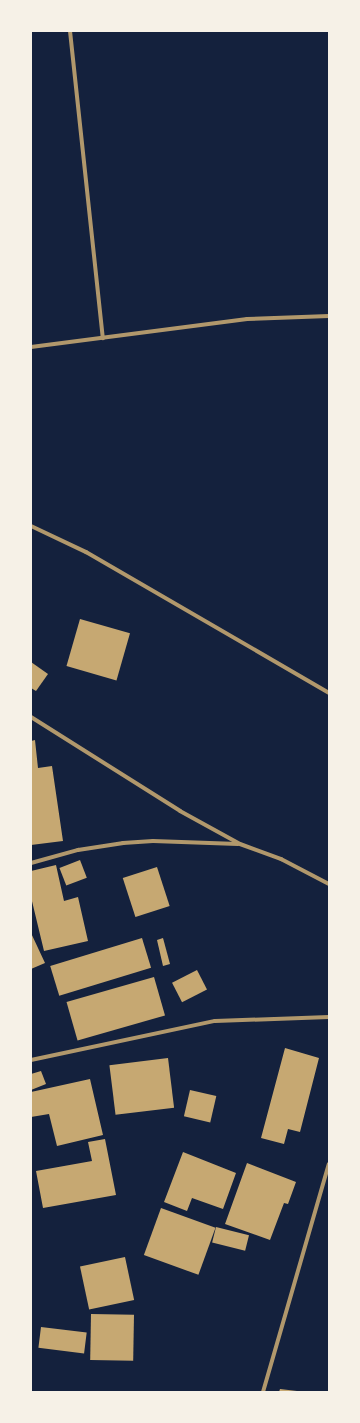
<!DOCTYPE html>
<style>
body{margin:0}
#map{position:relative;width:360px;height:1423px;overflow:hidden;background:#14213d;font-family:"DM Sans",sans-serif}
div>[style]{position:absolute}
.building>*{inset:0;background:#c6a872;transform-origin:0 0}
.minor>*{height:4px;margin:-2px;padding:0 2px;transform-origin:2px;border-radius:2px;background:#b1986c}
span{translate:-50% -50%;white-space:nowrap;text-align:center;line-height:1.15;-webkit-text-stroke:3.5px #f6f1e7;paint-order:stroke}
.frame{position:absolute;inset:0;border:32px solid #f6f1e7;pointer-events:none}
</style>
<div id="map">
<div class="building">
<div style="left:80px;top:619px;width:52px;height:49px;rotate:16deg"></div>
<div style="clip-path:polygon(31px 662px,48px 674px,36px 691px,31px 688px)"></div>
<div style="clip-path:polygon(35px 740px,38px 768px,52px 766px,63px 841px,31px 845px,31px 741px)"></div>
<div style="left:80px;top:860px;width:19px;height:22px;rotate:69deg"></div>
<div style="clip-path:polygon(56px 865px,64px 901px,78px 897px,88px 941px,44px 951px,31px 897px,31px 871px)"></div>
<div style="left:157px;top:867px;width:41px;height:36px;rotate:72deg"></div>
<div style="clip-path:polygon(31px 933px,45px 963px,31px 969px)"></div>
<div style="left:142px;top:938px;width:31px;height:96px;rotate:73deg"></div>
<div style="clip-path:polygon(163px 938px,170px 964px,163px 966px,157px 940px)"></div>
<div style="left:197px;top:970px;width:22px;height:28px;rotate:63deg"></div>
<div style="left:154px;top:977px;width:40px;height:91px;rotate:74deg"></div>
<div style="clip-path:polygon(285px 1048px,319px 1058px,300px 1132px,288px 1129px,284px 1144px,261px 1138px)"></div>
<div style="left:168px;top:1058px;width:50px;height:59px;rotate:83deg"></div>
<div style="clip-path:polygon(41px 1071px,46px 1084px,31px 1090px,31px 1074px)"></div>
<div style="clip-path:polygon(90px 1079px,103px 1135px,57px 1146px,49px 1114px,31px 1117px,31px 1092px)"></div>
<div style="left:190px;top:1090px;width:27px;height:27px;rotate:13deg"></div>
<div style="clip-path:polygon(105px 1139px,116px 1195px,43px 1208px,36px 1171px,92px 1161px,88px 1142px)"></div>
<div style="clip-path:polygon(183px 1152px,236px 1173px,223px 1209px,192px 1198px,187px 1211px,164px 1202px)"></div>
<div style="clip-path:polygon(247px 1163px,296px 1182px,288px 1204px,284px 1203px,270px 1240px,225px 1224px)"></div>
<div style="left:161px;top:1208px;width:58px;height:50px;rotate:20deg"></div>
<div style="left:216px;top:1227px;width:34px;height:16px;rotate:14deg"></div>
<div style="left:125px;top:1257px;width:44px;height:46px;rotate:78deg"></div>
<div style="left:91px;top:1314px;width:43px;height:46px;rotate:1deg"></div>
<div style="left:41px;top:1327px;width:46px;height:21px;rotate:7deg"></div>
<div style="clip-path:polygon(280px 1389px,297px 1391px,297px 1392px,279px 1392px)"></div>
</div>
<div class="minor">
<div style="left:70px;top:31px;width:309px;rotate:83.9deg"></div>
<div style="left:31px;top:347px;width:218px;rotate:-7.4deg"></div>
<div style="left:247px;top:319px;width:82px;rotate:-2.1deg"></div>
<div style="left:31px;top:526px;width:61px;rotate:25.3deg"></div>
<div style="left:86px;top:552px;width:281px;rotate:30.1deg"></div>
<div style="left:31px;top:717px;width:176px;rotate:32.2deg"></div>
<div style="left:180px;top:811px;width:68px;rotate:28.8deg"></div>
<div style="left:240px;top:844px;width:44px;rotate:20.1deg"></div>
<div style="left:281px;top:859px;width:54px;rotate:27.5deg"></div>
<div style="left:31px;top:863px;width:49px;rotate:-15.5deg"></div>
<div style="left:78px;top:850px;width:46px;rotate:-8.8deg"></div>
<div style="left:123px;top:843px;width:30px;rotate:-4deg"></div>
<div style="left:153px;top:841px;width:85px;rotate:2deg"></div>
<div style="left:31px;top:1060px;width:188px;rotate:-12deg"></div>
<div style="left:215px;top:1021px;width:114px;rotate:-2deg"></div>
<div style="left:263px;top:1392px;width:237px;rotate:-73.9deg"></div>
</div>
<div class="frame"></div>
</div>
